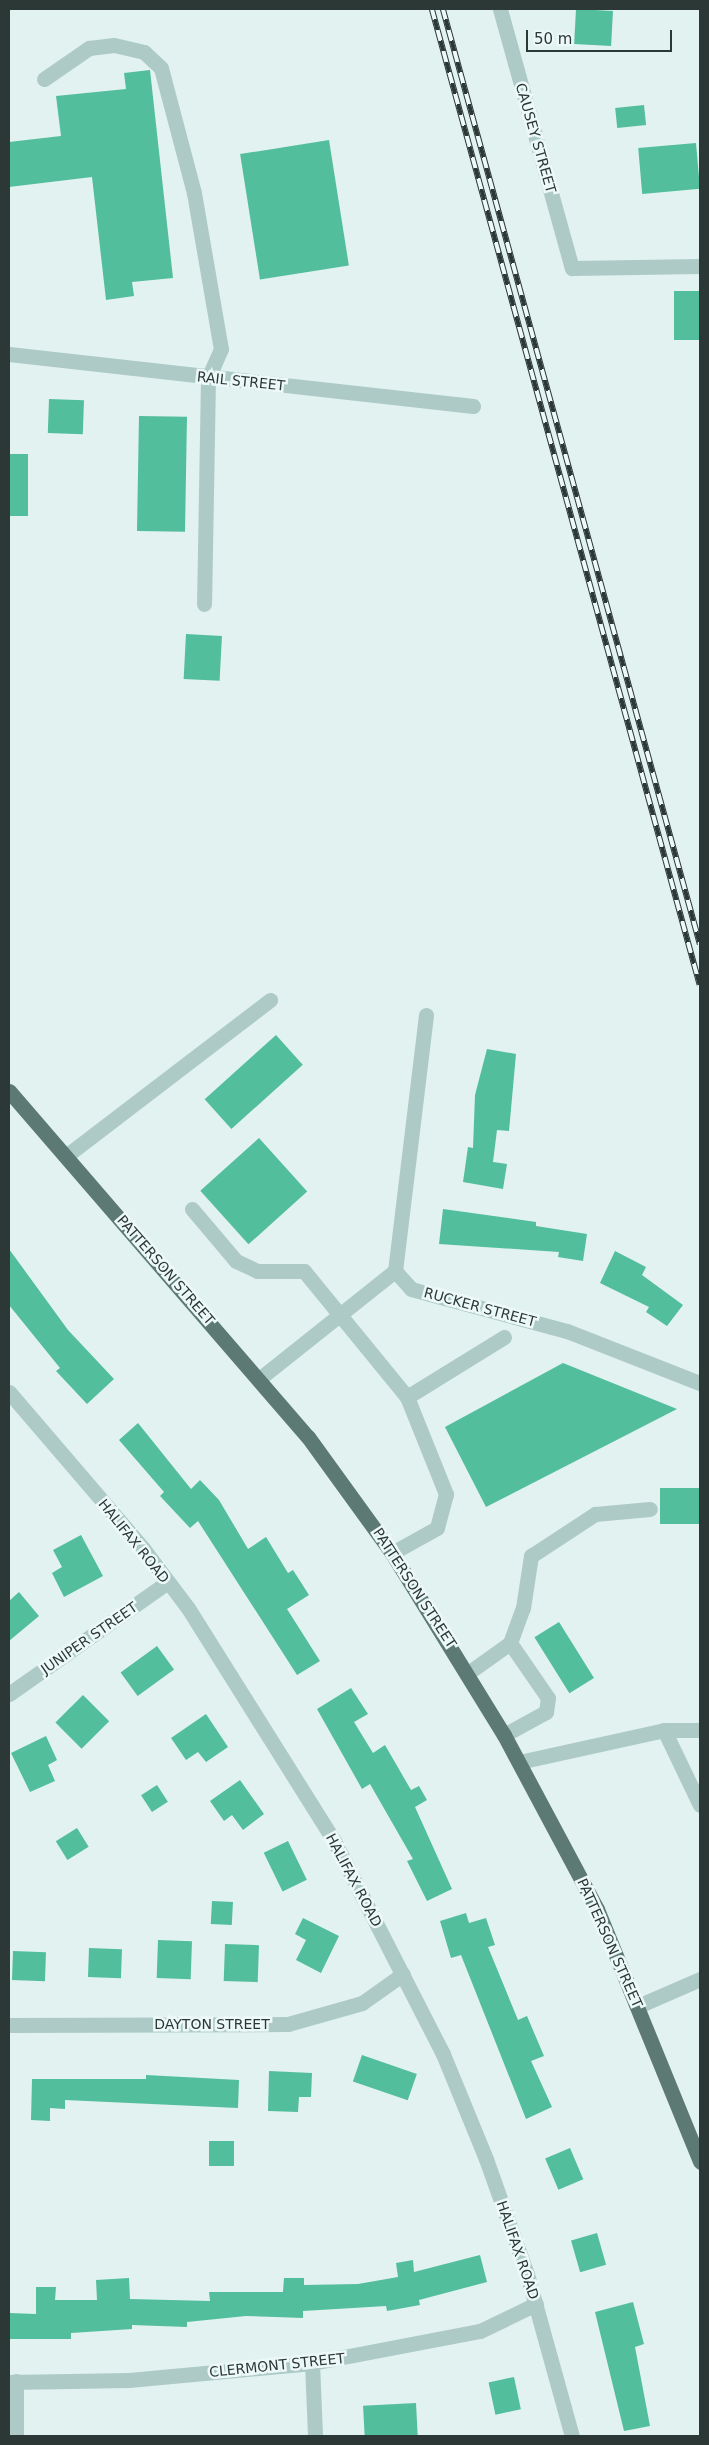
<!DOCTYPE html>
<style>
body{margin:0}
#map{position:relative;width:709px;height:2445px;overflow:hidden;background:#e1f2f1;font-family:"DejaVu Sans",sans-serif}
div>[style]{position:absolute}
.building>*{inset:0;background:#53be9b;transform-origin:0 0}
.minor>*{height:15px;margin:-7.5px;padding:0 7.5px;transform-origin:7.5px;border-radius:7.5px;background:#adcac6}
.major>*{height:15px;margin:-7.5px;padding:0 7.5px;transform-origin:7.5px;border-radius:7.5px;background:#5d7973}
.rail>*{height:5.5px;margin-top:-2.75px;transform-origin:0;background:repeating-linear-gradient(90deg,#edf9f9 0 11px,#2b3835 0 22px);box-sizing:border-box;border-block:1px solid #2b3835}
span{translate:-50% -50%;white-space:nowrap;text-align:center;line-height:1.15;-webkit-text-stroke:5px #edf9f9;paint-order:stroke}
.street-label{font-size:14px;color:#2b3835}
.frame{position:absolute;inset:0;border:10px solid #2b3835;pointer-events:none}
.scale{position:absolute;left:526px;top:30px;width:146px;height:22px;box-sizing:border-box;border:2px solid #2b3835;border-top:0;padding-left:6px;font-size:15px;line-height:18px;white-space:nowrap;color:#2b3835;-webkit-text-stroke:4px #edf9f9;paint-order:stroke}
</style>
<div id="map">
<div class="building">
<div style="left:576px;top:9px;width:37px;height:35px;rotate:3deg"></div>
<div style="clip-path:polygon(150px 70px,173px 278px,132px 282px,134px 296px,106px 300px,92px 177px,9px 187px,9px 142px,61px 136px,56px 96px,126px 89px,124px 73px)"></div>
<div style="left:644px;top:105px;width:20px;height:29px;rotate:84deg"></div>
<div style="left:329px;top:140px;width:127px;height:90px;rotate:81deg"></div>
<div style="left:696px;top:143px;width:46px;height:58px;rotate:85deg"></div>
<div style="left:674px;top:291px;width:26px;height:49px"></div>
<div style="left:49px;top:399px;width:35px;height:34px;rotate:2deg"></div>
<div style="left:139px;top:416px;width:48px;height:115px;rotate:1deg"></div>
<div style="left:9px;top:454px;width:19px;height:62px"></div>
<div style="left:186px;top:634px;width:36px;height:45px;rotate:3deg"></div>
<div style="left:276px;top:1035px;width:40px;height:96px;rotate:48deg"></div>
<div style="clip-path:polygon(487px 1049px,516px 1054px,509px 1131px,497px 1130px,493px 1162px,507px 1164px,503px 1189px,463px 1182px,468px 1147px,473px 1148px,475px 1095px)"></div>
<div style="left:259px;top:1138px;width:72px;height:79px;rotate:48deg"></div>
<div style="clip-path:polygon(443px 1209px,536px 1222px,536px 1226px,587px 1234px,583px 1261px,558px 1257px,559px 1252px,439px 1244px)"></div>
<div style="clip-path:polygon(9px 1249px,68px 1330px,114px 1379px,87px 1404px,56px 1371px,60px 1368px,9px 1305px)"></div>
<div style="clip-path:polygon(615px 1251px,646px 1267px,642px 1275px,683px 1305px,667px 1326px,646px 1312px,649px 1307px,600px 1283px)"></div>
<div style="clip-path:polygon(563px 1363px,677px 1409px,486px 1507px,445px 1427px)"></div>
<div style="clip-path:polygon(138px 1423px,191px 1489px,200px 1480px,219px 1500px,248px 1549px,266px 1537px,288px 1573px,293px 1570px,309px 1595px,287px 1609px,320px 1661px,297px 1675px,198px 1521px,190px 1528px,160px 1496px,164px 1492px,119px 1440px)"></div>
<div style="left:660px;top:1488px;width:40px;height:36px"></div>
<div style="clip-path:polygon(81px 1535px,103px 1576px,64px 1597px,52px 1573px,62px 1567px,53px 1550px)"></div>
<div style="clip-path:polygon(19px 1592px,39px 1616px,9px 1641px,9px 1601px)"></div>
<div style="left:559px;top:1622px;width:66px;height:29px;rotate:58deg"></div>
<div style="left:157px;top:1646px;width:29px;height:45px;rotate:54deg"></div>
<div style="clip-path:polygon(351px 1688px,368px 1714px,354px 1722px,373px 1753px,385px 1745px,411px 1790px,419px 1786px,427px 1800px,415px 1807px,452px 1889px,427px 1901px,407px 1861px,413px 1859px,370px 1784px,362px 1789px,317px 1709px)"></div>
<div style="left:83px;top:1695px;width:37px;height:39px;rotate:45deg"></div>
<div style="clip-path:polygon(206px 1714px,228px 1747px,206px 1762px,198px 1752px,186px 1760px,171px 1738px)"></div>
<div style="clip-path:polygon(46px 1736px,57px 1760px,48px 1765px,55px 1781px,30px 1792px,11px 1753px)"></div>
<div style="clip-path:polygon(240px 1780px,264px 1814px,243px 1830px,232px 1815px,224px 1821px,210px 1801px)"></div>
<div style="left:157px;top:1785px;width:20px;height:19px;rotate:57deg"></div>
<div style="left:77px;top:1828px;width:22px;height:25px;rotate:58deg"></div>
<div style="left:288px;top:1841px;width:43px;height:27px;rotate:64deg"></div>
<div style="left:212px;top:1901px;width:21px;height:23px;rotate:3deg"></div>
<div style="clip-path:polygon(466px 1913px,469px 1923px,486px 1918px,495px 1945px,488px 1947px,518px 2020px,527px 2016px,544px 2056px,531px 2061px,552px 2107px,526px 2119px,461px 1955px,451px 1958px,440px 1921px)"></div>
<div style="clip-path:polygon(303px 1918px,339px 1936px,321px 1973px,296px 1960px,306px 1940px,295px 1934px)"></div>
<div style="left:158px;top:1940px;width:34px;height:38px;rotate:2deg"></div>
<div style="left:225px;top:1944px;width:34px;height:37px;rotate:2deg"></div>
<div style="left:89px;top:1948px;width:33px;height:29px;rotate:2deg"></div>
<div style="left:13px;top:1951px;width:33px;height:29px;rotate:2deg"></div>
<div style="left:362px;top:2055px;width:58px;height:28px;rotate:19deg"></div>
<div style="clip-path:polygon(269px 2071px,312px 2073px,311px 2097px,299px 2097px,298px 2112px,268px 2111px)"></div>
<div style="clip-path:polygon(146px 2075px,239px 2080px,238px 2108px,65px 2100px,65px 2109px,50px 2108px,50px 2121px,31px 2120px,32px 2079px,146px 2079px)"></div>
<div style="left:209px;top:2141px;width:25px;height:25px"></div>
<div style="left:570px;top:2148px;width:34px;height:27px;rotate:67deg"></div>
<div style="left:597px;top:2233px;width:33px;height:27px;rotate:74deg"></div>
<div style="clip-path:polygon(480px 2255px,487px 2282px,419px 2300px,420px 2305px,387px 2311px,386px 2306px,303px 2311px,303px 2318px,246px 2316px,187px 2322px,187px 2327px,132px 2325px,132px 2329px,71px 2333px,71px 2339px,9px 2339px,9px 2313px,36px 2314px,36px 2287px,56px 2287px,55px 2300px,97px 2300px,96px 2280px,129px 2278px,130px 2299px,210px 2301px,209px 2292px,283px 2292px,284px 2278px,304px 2278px,304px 2285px,358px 2284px,398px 2277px,396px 2263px,413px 2260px,414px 2272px)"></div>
<div style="clip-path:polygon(633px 2302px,644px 2344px,635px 2347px,650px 2426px,624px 2431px,595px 2312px)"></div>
<div style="left:514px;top:2377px;width:33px;height:26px;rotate:78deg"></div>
<div style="left:416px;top:2403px;width:33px;height:53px;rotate:87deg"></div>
</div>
<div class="minor">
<div style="left:500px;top:9px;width:269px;rotate:74.5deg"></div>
<div style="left:572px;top:268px;width:128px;rotate:-0.9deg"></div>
<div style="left:44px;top:79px;width:55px;rotate:-34.6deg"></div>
<div style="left:89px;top:48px;width:25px;rotate:-7deg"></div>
<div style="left:114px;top:45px;width:31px;rotate:13deg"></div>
<div style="left:144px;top:52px;width:23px;rotate:43deg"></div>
<div style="left:161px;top:68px;width:129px;rotate:75.2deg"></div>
<div style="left:194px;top:193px;width:158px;rotate:80.2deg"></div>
<div style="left:221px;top:349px;width:32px;rotate:114deg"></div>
<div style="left:208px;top:378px;width:226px;rotate:91deg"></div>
<div style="left:9px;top:354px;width:467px;rotate:6.4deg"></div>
<div style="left:426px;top:1015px;width:258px;rotate:96.9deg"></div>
<div style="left:395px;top:1271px;width:24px;rotate:48deg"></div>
<div style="left:411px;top:1289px;width:162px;rotate:15.1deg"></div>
<div style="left:567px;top:1331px;width:143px;rotate:21.4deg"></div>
<div style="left:66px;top:1156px;width:257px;rotate:-37.4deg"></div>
<div style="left:192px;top:1209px;width:68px;rotate:49.8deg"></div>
<div style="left:236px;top:1261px;width:23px;rotate:25deg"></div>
<div style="left:257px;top:1271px;width:47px"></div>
<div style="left:304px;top:1271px;width:163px;rotate:50.7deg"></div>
<div style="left:407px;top:1397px;width:105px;rotate:68.1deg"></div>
<div style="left:446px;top:1494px;width:35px;rotate:105deg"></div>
<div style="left:437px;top:1528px;width:51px;rotate:150.9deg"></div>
<div style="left:259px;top:1379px;width:174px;rotate:-38.5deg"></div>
<div style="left:9px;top:1392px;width:204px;rotate:49.4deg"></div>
<div style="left:142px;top:1547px;width:76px;rotate:53deg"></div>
<div style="left:188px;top:1608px;width:275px;rotate:57.9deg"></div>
<div style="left:334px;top:1841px;width:239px;rotate:62.9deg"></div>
<div style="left:443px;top:2054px;width:113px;rotate:67.7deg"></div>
<div style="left:486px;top:2159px;width:122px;rotate:70.4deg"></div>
<div style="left:527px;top:2274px;width:168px;rotate:74.5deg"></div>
<div style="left:407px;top:1397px;width:114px;rotate:-31.7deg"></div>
<div style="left:468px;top:1673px;width:52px;rotate:-35.5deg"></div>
<div style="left:510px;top:1643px;width:37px;rotate:-70deg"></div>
<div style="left:523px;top:1608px;width:53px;rotate:-81.3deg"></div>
<div style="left:531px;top:1556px;width:77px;rotate:-33.3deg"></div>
<div style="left:595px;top:1514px;width:55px;rotate:-5.2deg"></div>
<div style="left:9px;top:1694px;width:194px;rotate:-35.2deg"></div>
<div style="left:664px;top:1730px;width:36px"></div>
<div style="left:504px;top:1735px;width:48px;rotate:-28.7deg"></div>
<div style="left:546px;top:1712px;width:14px;rotate:-82deg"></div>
<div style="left:548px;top:1698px;width:67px;rotate:-124.6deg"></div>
<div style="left:519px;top:1762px;width:148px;rotate:-12.4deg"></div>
<div style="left:664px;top:1730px;width:83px;rotate:64.4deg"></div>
<div style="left:638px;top:2006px;width:68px;rotate:-23.5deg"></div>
<div style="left:9px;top:2025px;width:279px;rotate:-0.2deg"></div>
<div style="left:288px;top:2024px;width:77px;rotate:-15.8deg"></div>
<div style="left:362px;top:2003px;width:50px;rotate:-35.3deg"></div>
<div style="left:312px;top:2363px;width:73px;rotate:87.6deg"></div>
<div style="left:16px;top:2381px;width:55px;rotate:90deg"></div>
<div style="left:9px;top:2382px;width:120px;rotate:-1deg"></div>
<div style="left:129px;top:2380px;width:184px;rotate:-5.3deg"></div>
<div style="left:312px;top:2363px;width:171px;rotate:-10.8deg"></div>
<div style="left:480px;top:2331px;width:62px;rotate:-25.7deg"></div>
</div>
<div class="major">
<div style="left:9px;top:1091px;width:457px;rotate:49.2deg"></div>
<div style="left:308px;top:1437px;width:143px;rotate:54.1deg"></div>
<div style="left:392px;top:1553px;width:214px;rotate:58.4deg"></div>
<div style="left:504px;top:1735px;width:197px;rotate:61.9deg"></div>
<div style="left:597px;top:1909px;width:273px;rotate:67.8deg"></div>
</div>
<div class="rail">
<div style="left:432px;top:9px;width:1012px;rotate:74.65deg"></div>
<div style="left:443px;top:9px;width:970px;rotate:74.63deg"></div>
</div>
<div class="street-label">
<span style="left:536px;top:138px;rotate:74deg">CAUSEY STREET</span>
<span style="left:241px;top:381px;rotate:6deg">RAIL STREET</span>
<span style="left:166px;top:1270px;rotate:49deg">PATTERSON STREET</span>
<span style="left:480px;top:1307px;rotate:15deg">RUCKER STREET</span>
<span style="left:134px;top:1541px;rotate:51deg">HALIFAX ROAD</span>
<span style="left:415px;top:1588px;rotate:57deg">PATTERSON STREET</span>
<span style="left:89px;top:1638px;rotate:-35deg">JUNIPER STREET</span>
<span style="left:354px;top:1880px;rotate:62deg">HALIFAX ROAD</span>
<span style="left:610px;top:1943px;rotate:66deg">PATTERSON STREET</span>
<span style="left:212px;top:2024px">DAYTON STREET</span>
<span style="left:518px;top:2250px;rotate:71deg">HALIFAX ROAD</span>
<span style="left:277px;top:2365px;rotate:-6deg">CLERMONT STREET</span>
</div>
<div class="frame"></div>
<div class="scale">50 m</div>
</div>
